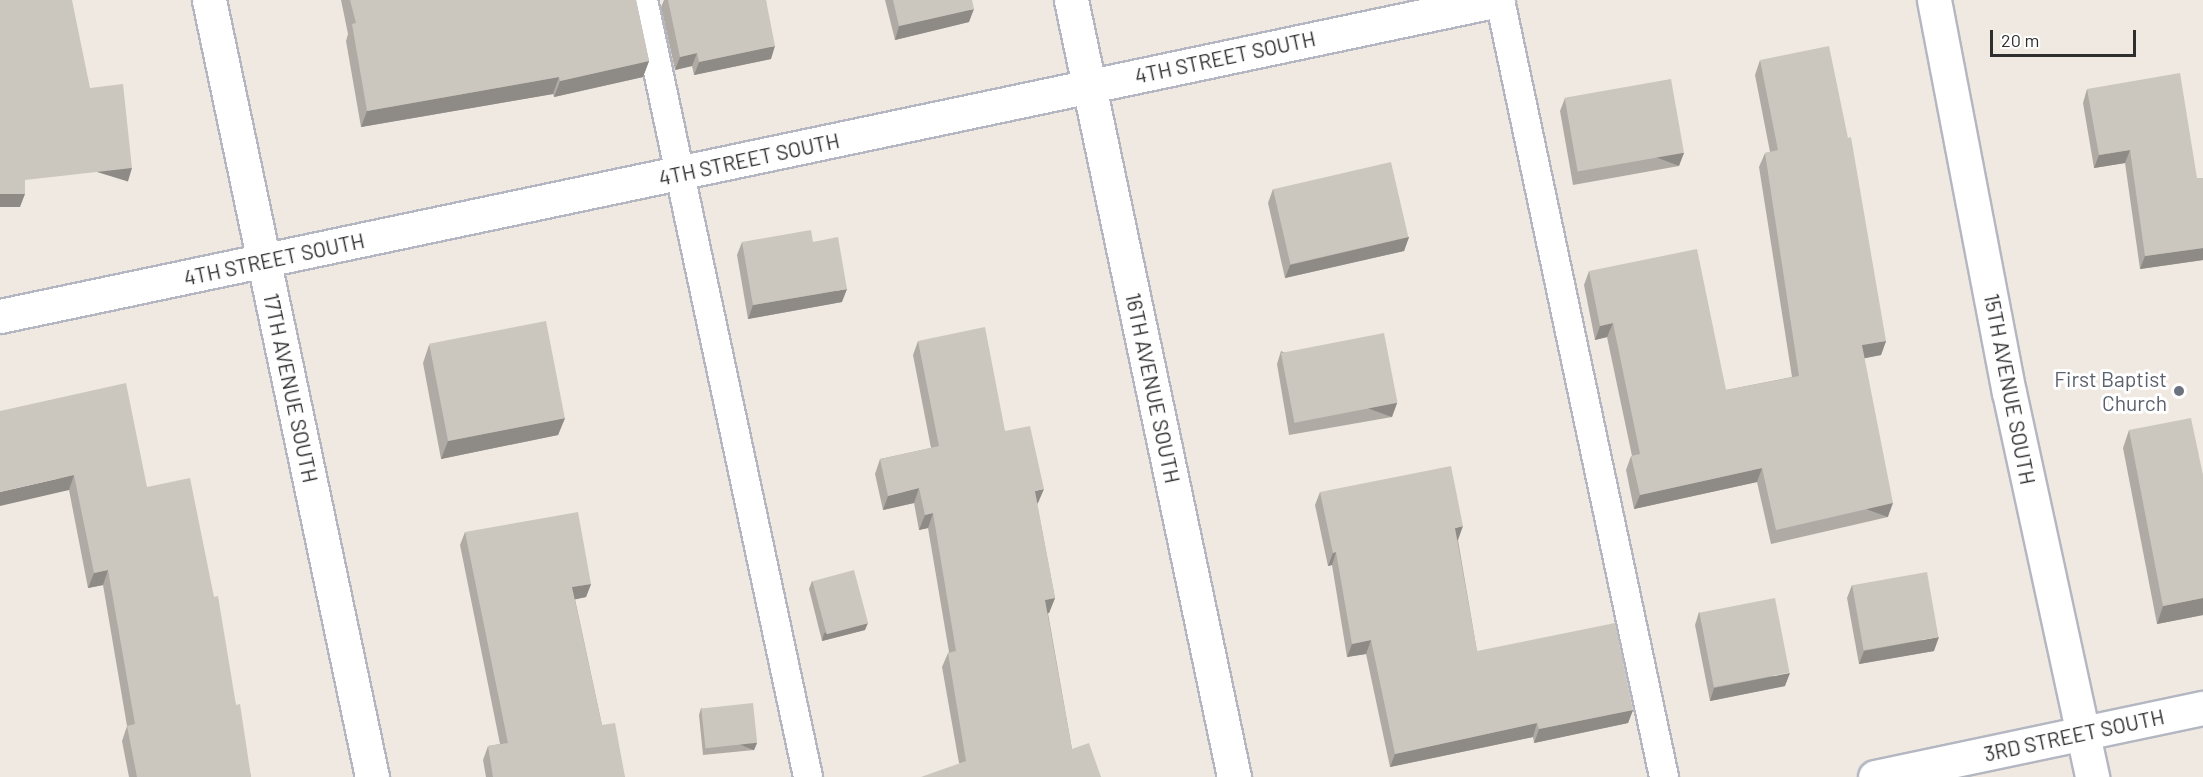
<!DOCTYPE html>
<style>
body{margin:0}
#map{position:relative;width:2203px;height:777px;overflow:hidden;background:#efe9e1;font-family:Barlow,sans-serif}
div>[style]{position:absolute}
.roads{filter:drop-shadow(2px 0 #b4b7c1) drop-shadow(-2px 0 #b4b7c1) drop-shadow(0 2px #b4b7c1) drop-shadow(0 -2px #b4b7c1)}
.service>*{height:28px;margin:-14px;padding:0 14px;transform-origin:14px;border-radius:14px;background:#fff}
.minor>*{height:33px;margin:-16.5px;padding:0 16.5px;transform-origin:16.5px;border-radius:16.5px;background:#fff}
.tertiary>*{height:33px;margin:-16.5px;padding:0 16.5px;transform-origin:16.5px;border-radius:16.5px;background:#fff}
.secondary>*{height:33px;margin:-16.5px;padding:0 16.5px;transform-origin:16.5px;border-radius:16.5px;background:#fff}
.wall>*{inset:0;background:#afaba4}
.shaded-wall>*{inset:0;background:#8e8b86;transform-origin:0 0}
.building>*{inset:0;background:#cbc7bf;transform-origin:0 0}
.dots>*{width:16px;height:16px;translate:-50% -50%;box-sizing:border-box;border:3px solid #fff;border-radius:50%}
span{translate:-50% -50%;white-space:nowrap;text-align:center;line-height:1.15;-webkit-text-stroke:6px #fff;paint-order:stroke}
.street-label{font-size:21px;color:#2e2e2e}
.worship-label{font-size:21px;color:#5b616d}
.right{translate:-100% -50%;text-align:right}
.scale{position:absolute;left:1990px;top:30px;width:146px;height:27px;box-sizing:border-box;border:3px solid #2e2e2e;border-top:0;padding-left:8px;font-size:18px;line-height:21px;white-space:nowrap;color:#2e2e2e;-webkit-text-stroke:4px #fff;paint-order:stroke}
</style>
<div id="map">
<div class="roads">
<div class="service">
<div style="left:643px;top:0;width:794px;rotate:78.01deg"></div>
<div style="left:1500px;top:0;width:794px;rotate:78.08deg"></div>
</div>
<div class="minor">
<div style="left:209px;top:0;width:794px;rotate:78.15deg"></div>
<div style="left:1934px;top:0;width:399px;rotate:79.2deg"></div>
<div style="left:2009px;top:392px;width:394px;rotate:77.8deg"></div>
<div style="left:0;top:316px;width:1531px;rotate:-11.91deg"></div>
</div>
<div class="tertiary">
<div style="left:1071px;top:0;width:794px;rotate:78.15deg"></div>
</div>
<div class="secondary">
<div style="left:1875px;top:777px;width:335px;rotate:-11.9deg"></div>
</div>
</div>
<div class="wall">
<div style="clip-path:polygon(341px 0,636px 0,649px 61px,643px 77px,554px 97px,553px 94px,361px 127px,346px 41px,348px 34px)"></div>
<div style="clip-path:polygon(664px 0,766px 0,771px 59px,694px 75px,692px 66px,675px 70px,661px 7px)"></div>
<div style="clip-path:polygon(885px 0,972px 0,969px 22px,895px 40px)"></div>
<div style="clip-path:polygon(1760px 60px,1886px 341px,1881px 355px,1864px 358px,1888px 517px,1771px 544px,1757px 482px,1634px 509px,1626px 470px,1631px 456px,1632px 456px,1607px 337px,1595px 340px,1584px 285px,1589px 271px,1726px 390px,1792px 377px,1759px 167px,1765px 153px,1770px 152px,1755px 75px)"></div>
<div style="clip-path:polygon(2087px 89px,2197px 178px,2203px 178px,2203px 260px,2140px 269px,2125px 163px,2094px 168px,2083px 103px)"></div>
<div style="clip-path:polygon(1565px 98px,1679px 166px,1573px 185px,1560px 111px)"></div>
<div style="clip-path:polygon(1273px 189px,1409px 237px,1404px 251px,1285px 278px,1268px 203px)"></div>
<div style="clip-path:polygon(742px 242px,813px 242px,842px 302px,748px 319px,737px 255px)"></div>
<div style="clip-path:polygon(918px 341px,1005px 431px,1038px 503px,1037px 504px,1055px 598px,1049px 613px,1048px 613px,1072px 749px,1101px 777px,959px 763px,942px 667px,948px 653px,949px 652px,928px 528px,919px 530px,914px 503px,883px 510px,875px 474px,880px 459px,931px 448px,913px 355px)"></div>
<div style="clip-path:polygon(429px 345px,565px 418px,558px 435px,441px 459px,423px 363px)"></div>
<div style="clip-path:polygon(1281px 351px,1397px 403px,1392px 417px,1289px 435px,1277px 364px)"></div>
<div style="clip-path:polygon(0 411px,147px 487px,236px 705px,251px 777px,129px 777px,122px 741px,127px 726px,103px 585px,88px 588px,69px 490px)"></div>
<div style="clip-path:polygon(2129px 430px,2203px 475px,2203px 615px,2157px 624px,2123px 448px)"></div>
<div style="clip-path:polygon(1320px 492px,1458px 540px,1477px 651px,1633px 710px,1628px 723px,1534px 743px,1533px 737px,1390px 767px,1366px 654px,1347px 657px,1332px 565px,1328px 566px,1315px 505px)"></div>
<div style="clip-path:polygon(465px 532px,591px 584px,586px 597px,575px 599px,602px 725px,625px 777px,486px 777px,483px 760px,488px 746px,500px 744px,460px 545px)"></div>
<div style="clip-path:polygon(812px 581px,865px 630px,822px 641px,809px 589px)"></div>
<div style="clip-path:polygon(1852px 585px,1934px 651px,1859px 664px,1847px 598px)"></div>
<div style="clip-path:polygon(1699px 612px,1785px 686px,1710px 701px,1695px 625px)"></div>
<div style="clip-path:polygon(701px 708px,757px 743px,754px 750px,703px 755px,699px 715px)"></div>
</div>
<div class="shaded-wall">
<div style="clip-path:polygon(974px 9px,969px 22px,895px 40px,899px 26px)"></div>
<div style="clip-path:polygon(775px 46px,771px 59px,694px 75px,699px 62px)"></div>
<div style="clip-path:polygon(697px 53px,692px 66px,675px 70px,680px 57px)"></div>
<div style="clip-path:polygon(649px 61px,643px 77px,554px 97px,560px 81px)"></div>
<div style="clip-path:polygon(559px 77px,553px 94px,361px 127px,367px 111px)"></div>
<div style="clip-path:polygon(2130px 150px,2125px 163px,2094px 168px,2099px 155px)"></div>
<div style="left:1684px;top:153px;width:14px;height:108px;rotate:111deg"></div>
<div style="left:132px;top:168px;width:14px;height:108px;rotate:107deg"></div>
<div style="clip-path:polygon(0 194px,25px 194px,20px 207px,0 207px)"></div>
<div style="clip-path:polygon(1409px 237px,1404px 251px,1285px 278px,1290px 265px)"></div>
<div style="clip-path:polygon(2203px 248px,2203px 260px,2140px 269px,2145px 256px)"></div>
<div style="clip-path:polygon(847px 289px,842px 302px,748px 319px,753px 305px)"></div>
<div style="clip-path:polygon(1613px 323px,1607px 337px,1595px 340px,1600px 326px)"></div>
<div style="clip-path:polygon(1886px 341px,1881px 355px,1856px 360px,1862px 345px)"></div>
<div style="left:1397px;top:403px;width:15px;height:105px;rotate:110deg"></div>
<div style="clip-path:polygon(565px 418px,558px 435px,441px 459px,448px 441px)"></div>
<div style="clip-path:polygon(1762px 468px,1757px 482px,1634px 509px,1640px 495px)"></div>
<div style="clip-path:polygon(74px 475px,69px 490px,0 506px,0 492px)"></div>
<div style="clip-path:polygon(919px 488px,914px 503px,883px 510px,888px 496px)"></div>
<div style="clip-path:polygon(1044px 489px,1038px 503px,1029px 505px,1035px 491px)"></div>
<div style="left:1893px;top:503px;width:15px;height:120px;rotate:110deg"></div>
<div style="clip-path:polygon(933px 513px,928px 528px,919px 530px,925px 515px)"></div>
<div style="clip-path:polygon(1463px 526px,1458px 540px,1450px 541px,1455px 528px)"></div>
<div style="clip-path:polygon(1336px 552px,1332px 565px,1328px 566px,1333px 553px)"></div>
<div style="clip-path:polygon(108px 570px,103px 585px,88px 588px,94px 573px)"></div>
<div style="clip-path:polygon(591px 584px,586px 597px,568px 601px,572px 587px)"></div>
<div style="clip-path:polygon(1055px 598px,1049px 613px,1040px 615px,1045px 600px)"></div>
<div style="clip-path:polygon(2203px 598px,2203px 615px,2157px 624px,2163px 606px)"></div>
<div style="clip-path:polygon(868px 623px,865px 630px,822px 641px,824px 633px)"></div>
<div style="clip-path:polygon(1939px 637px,1934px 651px,1859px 664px,1864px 651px)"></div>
<div style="clip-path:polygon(1371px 640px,1366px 654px,1347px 657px,1352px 644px)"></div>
<div style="clip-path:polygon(1790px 673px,1785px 686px,1710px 701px,1714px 688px)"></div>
<div style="clip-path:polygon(1633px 710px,1628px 723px,1534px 743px,1539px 729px)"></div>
<div style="clip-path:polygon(1537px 723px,1533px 737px,1390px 767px,1395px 754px)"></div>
<div style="left:757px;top:743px;width:8px;height:51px;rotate:113deg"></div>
</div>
<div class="building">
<div style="clip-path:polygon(0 0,72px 0,90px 88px,123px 84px,132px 168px,25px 180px,25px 194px,0 194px)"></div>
<div style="clip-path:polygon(350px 0,636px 0,649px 61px,560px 81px,559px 77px,367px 111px,352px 24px,356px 23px)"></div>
<div style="clip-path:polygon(668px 0,766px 0,775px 46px,699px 62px,697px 53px,680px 57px)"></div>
<div style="clip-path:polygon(893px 0,972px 0,974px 9px,899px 26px)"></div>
<div style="clip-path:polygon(1829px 46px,1848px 138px,1851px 137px,1886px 341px,1862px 345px,1893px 503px,1776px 530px,1762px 468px,1640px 495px,1631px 456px,1640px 454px,1613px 323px,1600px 326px,1589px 271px,1697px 249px,1726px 390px,1799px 376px,1765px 153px,1778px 150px,1760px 60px)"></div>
<div style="clip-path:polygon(2180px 73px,2197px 178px,2203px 178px,2203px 248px,2145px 256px,2130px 150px,2099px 155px,2087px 89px)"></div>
<div style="left:1671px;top:79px;width:75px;height:108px;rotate:80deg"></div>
<div style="left:1391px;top:162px;width:77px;height:121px;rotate:77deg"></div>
<div style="clip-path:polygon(811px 230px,813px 242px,838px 237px,847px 289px,753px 305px,742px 242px)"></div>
<div style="left:546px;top:321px;width:99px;height:119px;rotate:79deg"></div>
<div style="clip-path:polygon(985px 327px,1005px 431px,1030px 426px,1044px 489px,1035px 491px,1055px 598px,1045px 600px,1072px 749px,1089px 743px,1101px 777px,921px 777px,966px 761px,948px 653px,956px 651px,933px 513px,925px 515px,919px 488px,888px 496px,880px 459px,939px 446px,918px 341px)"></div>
<div style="left:1384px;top:333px;width:71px;height:105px;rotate:79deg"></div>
<div style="clip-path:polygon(126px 383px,147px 487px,190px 478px,214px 597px,218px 596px,236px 705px,240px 704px,251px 777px,137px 777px,127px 726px,135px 724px,108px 570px,94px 573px,74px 475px,0 492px,0 411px)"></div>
<div style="clip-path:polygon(2191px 418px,2203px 475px,2203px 598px,2163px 606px,2129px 430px)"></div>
<div style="clip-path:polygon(1451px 466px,1463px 526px,1455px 528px,1477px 651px,1615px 623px,1633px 710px,1539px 729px,1537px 723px,1395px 754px,1371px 640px,1352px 644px,1336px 552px,1333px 553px,1320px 492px)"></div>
<div style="clip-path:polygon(578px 512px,591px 584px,572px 587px,602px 725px,615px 723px,625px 777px,493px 777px,488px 746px,508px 743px,465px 532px)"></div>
<div style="left:854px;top:570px;width:55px;height:43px;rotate:75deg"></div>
<div style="left:1927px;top:572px;width:66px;height:76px;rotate:80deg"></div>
<div style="left:1775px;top:598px;width:76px;height:77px;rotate:79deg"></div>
<div style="left:753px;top:703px;width:40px;height:52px;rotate:84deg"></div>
</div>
<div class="dots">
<div style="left:2179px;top:391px;background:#6b7280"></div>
</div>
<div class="street-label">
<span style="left:1225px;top:57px;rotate:-12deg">4TH STREET SOUTH</span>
<span style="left:749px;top:159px;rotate:-12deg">4TH STREET SOUTH</span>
<span style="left:274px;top:259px;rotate:-12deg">4TH STREET SOUTH</span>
<span style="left:291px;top:388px;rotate:78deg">17TH AVENUE SOUTH</span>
<span style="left:1153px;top:388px;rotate:78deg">16TH AVENUE SOUTH</span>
<span style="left:2010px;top:389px;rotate:79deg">15TH AVENUE SOUTH</span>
<span style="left:2074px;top:735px;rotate:-12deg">3RD STREET SOUTH</span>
</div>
<div class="worship-label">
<span class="right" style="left:2167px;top:391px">First Baptist<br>Church</span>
</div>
<div class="scale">20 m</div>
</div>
